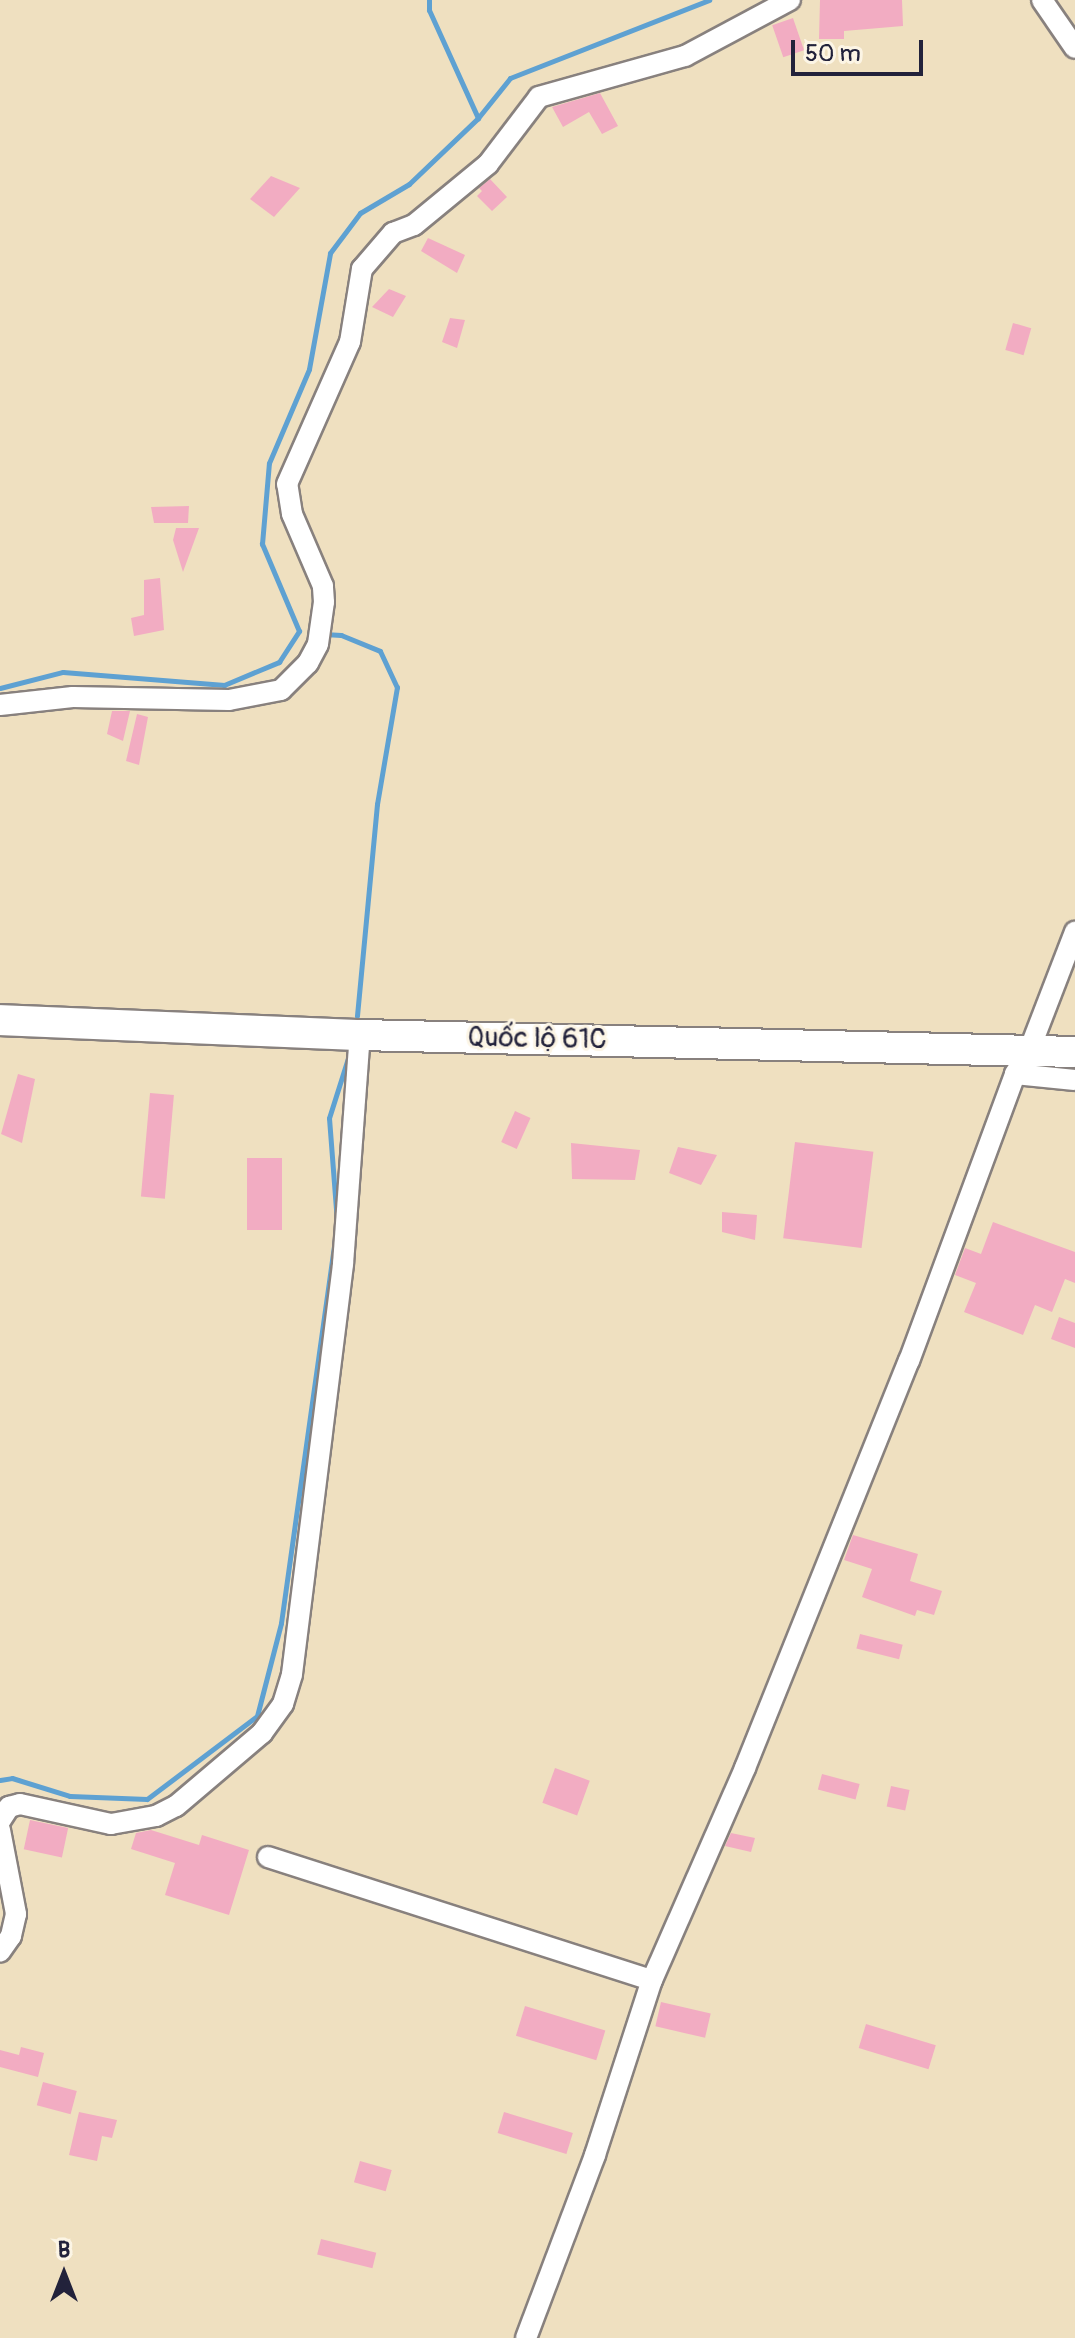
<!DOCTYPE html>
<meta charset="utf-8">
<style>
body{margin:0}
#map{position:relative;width:1075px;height:2338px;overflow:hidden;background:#efe0c0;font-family:Pangolin,sans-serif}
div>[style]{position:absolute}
.stream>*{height:5px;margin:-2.5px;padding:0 2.5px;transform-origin:2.5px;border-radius:2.5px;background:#5ea1d2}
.building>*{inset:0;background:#f2acc2;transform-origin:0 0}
.roads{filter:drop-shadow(2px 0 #88817e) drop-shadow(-2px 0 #88817e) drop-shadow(0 2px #88817e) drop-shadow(0 -2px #88817e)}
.minor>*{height:20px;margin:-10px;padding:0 10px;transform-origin:10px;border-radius:10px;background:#fff}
.highway>*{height:30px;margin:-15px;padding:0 15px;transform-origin:15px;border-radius:15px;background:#fff}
span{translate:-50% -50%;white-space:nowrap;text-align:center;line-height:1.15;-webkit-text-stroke:6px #fcf5e5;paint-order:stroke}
.street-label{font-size:28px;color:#22223b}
.north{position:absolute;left:24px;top:2234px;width:80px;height:80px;-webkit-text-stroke:6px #fcf5e5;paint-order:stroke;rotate:0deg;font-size:22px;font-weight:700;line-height:32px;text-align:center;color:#22223b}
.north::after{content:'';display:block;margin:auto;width:28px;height:36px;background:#22223b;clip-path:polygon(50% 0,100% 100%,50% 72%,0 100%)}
.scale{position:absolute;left:791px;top:40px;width:132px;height:36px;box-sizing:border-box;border:4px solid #22223b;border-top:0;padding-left:10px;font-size:24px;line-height:28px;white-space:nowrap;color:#22223b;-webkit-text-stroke:6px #fcf5e5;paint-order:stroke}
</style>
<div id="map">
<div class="stream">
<div style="left:429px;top:0;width:10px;rotate:90deg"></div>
<div style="left:429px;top:10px;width:119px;rotate:65.6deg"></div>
<div style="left:324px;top:634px;width:17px;rotate:3deg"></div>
<div style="left:341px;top:635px;width:42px;rotate:22.3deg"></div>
<div style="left:380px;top:651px;width:40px;rotate:65deg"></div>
<div style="left:397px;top:687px;width:119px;rotate:99.7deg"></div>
<div style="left:377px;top:804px;width:213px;rotate:95.4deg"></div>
<div style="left:0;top:688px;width:65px;rotate:-14.3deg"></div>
<div style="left:63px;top:672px;width:162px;rotate:4.6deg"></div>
<div style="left:224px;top:685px;width:60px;rotate:-22.7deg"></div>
<div style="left:279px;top:662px;width:37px;rotate:-57deg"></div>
<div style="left:299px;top:631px;width:95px;rotate:-113deg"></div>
<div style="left:262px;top:544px;width:81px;rotate:-85.1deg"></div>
<div style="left:269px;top:463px;width:102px;rotate:-66.9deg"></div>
<div style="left:309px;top:369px;width:118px;rotate:-79.7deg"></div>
<div style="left:330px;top:253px;width:50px;rotate:-53.1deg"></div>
<div style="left:360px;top:213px;width:57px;rotate:-30.6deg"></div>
<div style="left:409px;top:184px;width:95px;rotate:-43.7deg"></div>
<div style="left:478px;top:118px;width:51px;rotate:-51.3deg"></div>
<div style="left:510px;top:78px;width:214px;rotate:-21.4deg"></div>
<div style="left:337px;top:1222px;width:104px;rotate:-94.4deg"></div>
<div style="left:329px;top:1118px;width:66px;rotate:-72.4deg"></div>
<div style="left:0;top:1780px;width:12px;rotate:-9deg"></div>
<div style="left:12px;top:1778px;width:61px;rotate:17.2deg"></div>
<div style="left:70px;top:1796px;width:77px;rotate:2.2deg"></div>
<div style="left:147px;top:1799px;width:138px;rotate:-37deg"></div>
<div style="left:257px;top:1716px;width:96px;rotate:-75.5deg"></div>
<div style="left:281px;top:1623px;width:387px;rotate:-82deg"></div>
</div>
<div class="building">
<div style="clip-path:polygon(820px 0,902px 0,903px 26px,844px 31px,844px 39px,819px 39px)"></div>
<div style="left:793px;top:18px;width:34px;height:22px;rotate:71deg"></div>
<div style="clip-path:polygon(600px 93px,618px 126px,602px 134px,589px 112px,563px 127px,552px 107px)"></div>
<div style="clip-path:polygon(271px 176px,300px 188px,274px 217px,250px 199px)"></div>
<div style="clip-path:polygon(490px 179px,507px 197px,492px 211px,477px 196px,482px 191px,479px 188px)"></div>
<div style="clip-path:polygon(428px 238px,465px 255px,457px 273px,421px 251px)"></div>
<div style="clip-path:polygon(389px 289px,406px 296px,393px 317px,372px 307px)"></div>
<div style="clip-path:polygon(450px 318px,465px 320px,457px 348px,442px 342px)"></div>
<div style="left:1013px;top:323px;width:19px;height:28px;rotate:16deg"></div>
<div style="clip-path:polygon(189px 506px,188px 523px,154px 523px,151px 507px)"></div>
<div style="clip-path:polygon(176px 528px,199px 528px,183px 572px,173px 540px)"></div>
<div style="clip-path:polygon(160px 578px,164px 630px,134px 636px,131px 618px,144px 615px,144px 580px)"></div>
<div style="clip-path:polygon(112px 711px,130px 711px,123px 741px,107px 734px)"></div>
<div style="clip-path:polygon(137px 714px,148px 717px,139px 765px,126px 761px)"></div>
<div style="clip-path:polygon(18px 1074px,35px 1079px,22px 1143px,1px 1134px)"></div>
<div style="left:150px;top:1093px;width:24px;height:104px;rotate:5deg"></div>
<div style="left:515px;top:1111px;width:17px;height:34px;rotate:24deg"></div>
<div style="left:795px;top:1142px;width:79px;height:97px;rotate:7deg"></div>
<div style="clip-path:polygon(571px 1143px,640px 1150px,635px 1180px,572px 1179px)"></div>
<div style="clip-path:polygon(678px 1147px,717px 1155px,701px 1185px,669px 1173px)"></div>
<div style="left:247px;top:1158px;width:35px;height:72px"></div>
<div style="clip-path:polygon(722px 1212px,757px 1215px,755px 1240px,722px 1232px)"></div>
<div style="clip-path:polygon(993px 1222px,1075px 1252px,1075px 1283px,1065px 1279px,1052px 1312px,1035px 1305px,1023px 1335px,964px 1312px,976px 1283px,955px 1275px,965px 1248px,981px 1254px)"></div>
<div style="clip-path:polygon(1059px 1317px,1075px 1323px,1075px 1348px,1051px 1339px)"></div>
<div style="clip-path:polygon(853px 1535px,918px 1554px,910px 1581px,942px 1591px,934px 1615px,917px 1610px,915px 1616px,862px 1597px,872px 1569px,844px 1560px)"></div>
<div style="left:860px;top:1634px;width:44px;height:15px;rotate:14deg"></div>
<div style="left:555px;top:1768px;width:37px;height:37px;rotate:20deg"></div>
<div style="left:822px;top:1774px;width:39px;height:16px;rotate:15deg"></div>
<div style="left:891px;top:1786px;width:19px;height:21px;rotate:12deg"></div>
<div style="left:30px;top:1820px;width:39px;height:30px;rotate:12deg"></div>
<div style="clip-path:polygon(151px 1830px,199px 1845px,202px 1835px,249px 1850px,229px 1915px,165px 1895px,175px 1863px,131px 1849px,136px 1833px)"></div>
<div style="clip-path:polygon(731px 1833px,755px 1838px,751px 1852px,725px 1846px)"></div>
<div style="left:661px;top:2002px;width:51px;height:25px;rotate:13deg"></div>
<div style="left:525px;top:2006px;width:84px;height:31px;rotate:17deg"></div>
<div style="left:866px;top:2024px;width:73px;height:25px;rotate:17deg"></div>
<div style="clip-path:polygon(21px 2047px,44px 2053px,38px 2077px,0 2067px,0 2050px,19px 2055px)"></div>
<div style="left:43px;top:2082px;width:35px;height:24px;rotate:15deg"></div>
<div style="clip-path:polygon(79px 2112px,117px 2120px,112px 2138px,102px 2136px,97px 2161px,69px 2155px)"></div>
<div style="left:504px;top:2112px;width:72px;height:22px;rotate:17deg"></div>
<div style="left:360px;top:2161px;width:33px;height:22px;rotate:16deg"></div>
<div style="left:321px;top:2239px;width:57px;height:16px;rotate:14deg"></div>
</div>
<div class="roads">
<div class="minor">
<div style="left:1042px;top:0;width:58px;rotate:55.5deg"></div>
<div style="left:0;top:705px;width:73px;rotate:-6.3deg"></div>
<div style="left:73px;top:697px;width:156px;rotate:1.1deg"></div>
<div style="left:229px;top:700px;width:53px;rotate:-10.9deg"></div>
<div style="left:281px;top:690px;width:38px;rotate:-45deg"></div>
<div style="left:308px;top:663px;width:21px;rotate:-62deg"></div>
<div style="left:318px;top:644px;width:42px;rotate:-81.9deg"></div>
<div style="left:324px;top:602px;width:16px;rotate:-94deg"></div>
<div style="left:323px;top:586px;width:78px;rotate:-113.3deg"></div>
<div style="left:292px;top:514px;width:30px;rotate:-99deg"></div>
<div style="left:287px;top:484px;width:155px;rotate:-66.1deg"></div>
<div style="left:350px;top:342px;width:74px;rotate:-80.7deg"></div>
<div style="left:362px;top:269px;width:48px;rotate:-49.3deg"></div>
<div style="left:393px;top:233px;width:22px;rotate:-21deg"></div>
<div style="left:414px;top:225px;width:96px;rotate:-39.5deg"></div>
<div style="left:488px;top:164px;width:84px;rotate:-52.7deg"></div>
<div style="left:539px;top:97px;width:152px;rotate:-15.7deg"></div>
<div style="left:685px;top:56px;width:119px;rotate:-28.1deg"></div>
<div style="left:1015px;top:1074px;width:60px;rotate:5.7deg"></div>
<div style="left:0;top:1821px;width:17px;rotate:-57deg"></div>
<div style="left:9px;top:1807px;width:11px;rotate:-15deg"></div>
<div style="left:20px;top:1804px;width:93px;rotate:12.4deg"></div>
<div style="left:111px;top:1824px;width:46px;rotate:-10.1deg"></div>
<div style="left:156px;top:1816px;width:22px;rotate:-27deg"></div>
<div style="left:176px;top:1806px;width:113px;rotate:-40.3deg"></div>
<div style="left:262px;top:1733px;width:36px;rotate:-54deg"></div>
<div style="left:283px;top:1704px;width:31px;rotate:-73deg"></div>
<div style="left:292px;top:1674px;width:413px;rotate:-82.9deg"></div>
<div style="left:343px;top:1264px;width:230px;rotate:-85.8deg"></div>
<div style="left:0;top:1830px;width:86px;rotate:79.2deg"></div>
<div style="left:16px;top:1914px;width:23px;rotate:103deg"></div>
<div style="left:11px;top:1936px;width:19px;rotate:125deg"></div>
<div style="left:268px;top:1857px;width:403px;rotate:17.8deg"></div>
<div style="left:526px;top:2338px;width:196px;rotate:-69.3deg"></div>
<div style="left:595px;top:2155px;width:184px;rotate:-72deg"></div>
<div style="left:652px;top:1980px;width:232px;rotate:-66.3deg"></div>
<div style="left:745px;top:1768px;width:439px;rotate:-68.1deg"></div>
<div style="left:909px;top:1361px;width:306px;rotate:-69.7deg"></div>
<div style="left:1015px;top:1074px;width:27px;rotate:-59deg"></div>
<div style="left:1029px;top:1051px;width:128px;rotate:-68.9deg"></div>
</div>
<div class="highway">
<div style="left:0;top:1020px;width:360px;rotate:2.4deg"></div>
<div style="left:360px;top:1035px;width:715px;rotate:1.36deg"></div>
</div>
</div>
<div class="street-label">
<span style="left:537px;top:1039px;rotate:1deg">Quốc lộ 61C</span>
</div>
<div class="north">B</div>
<div class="scale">50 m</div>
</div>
